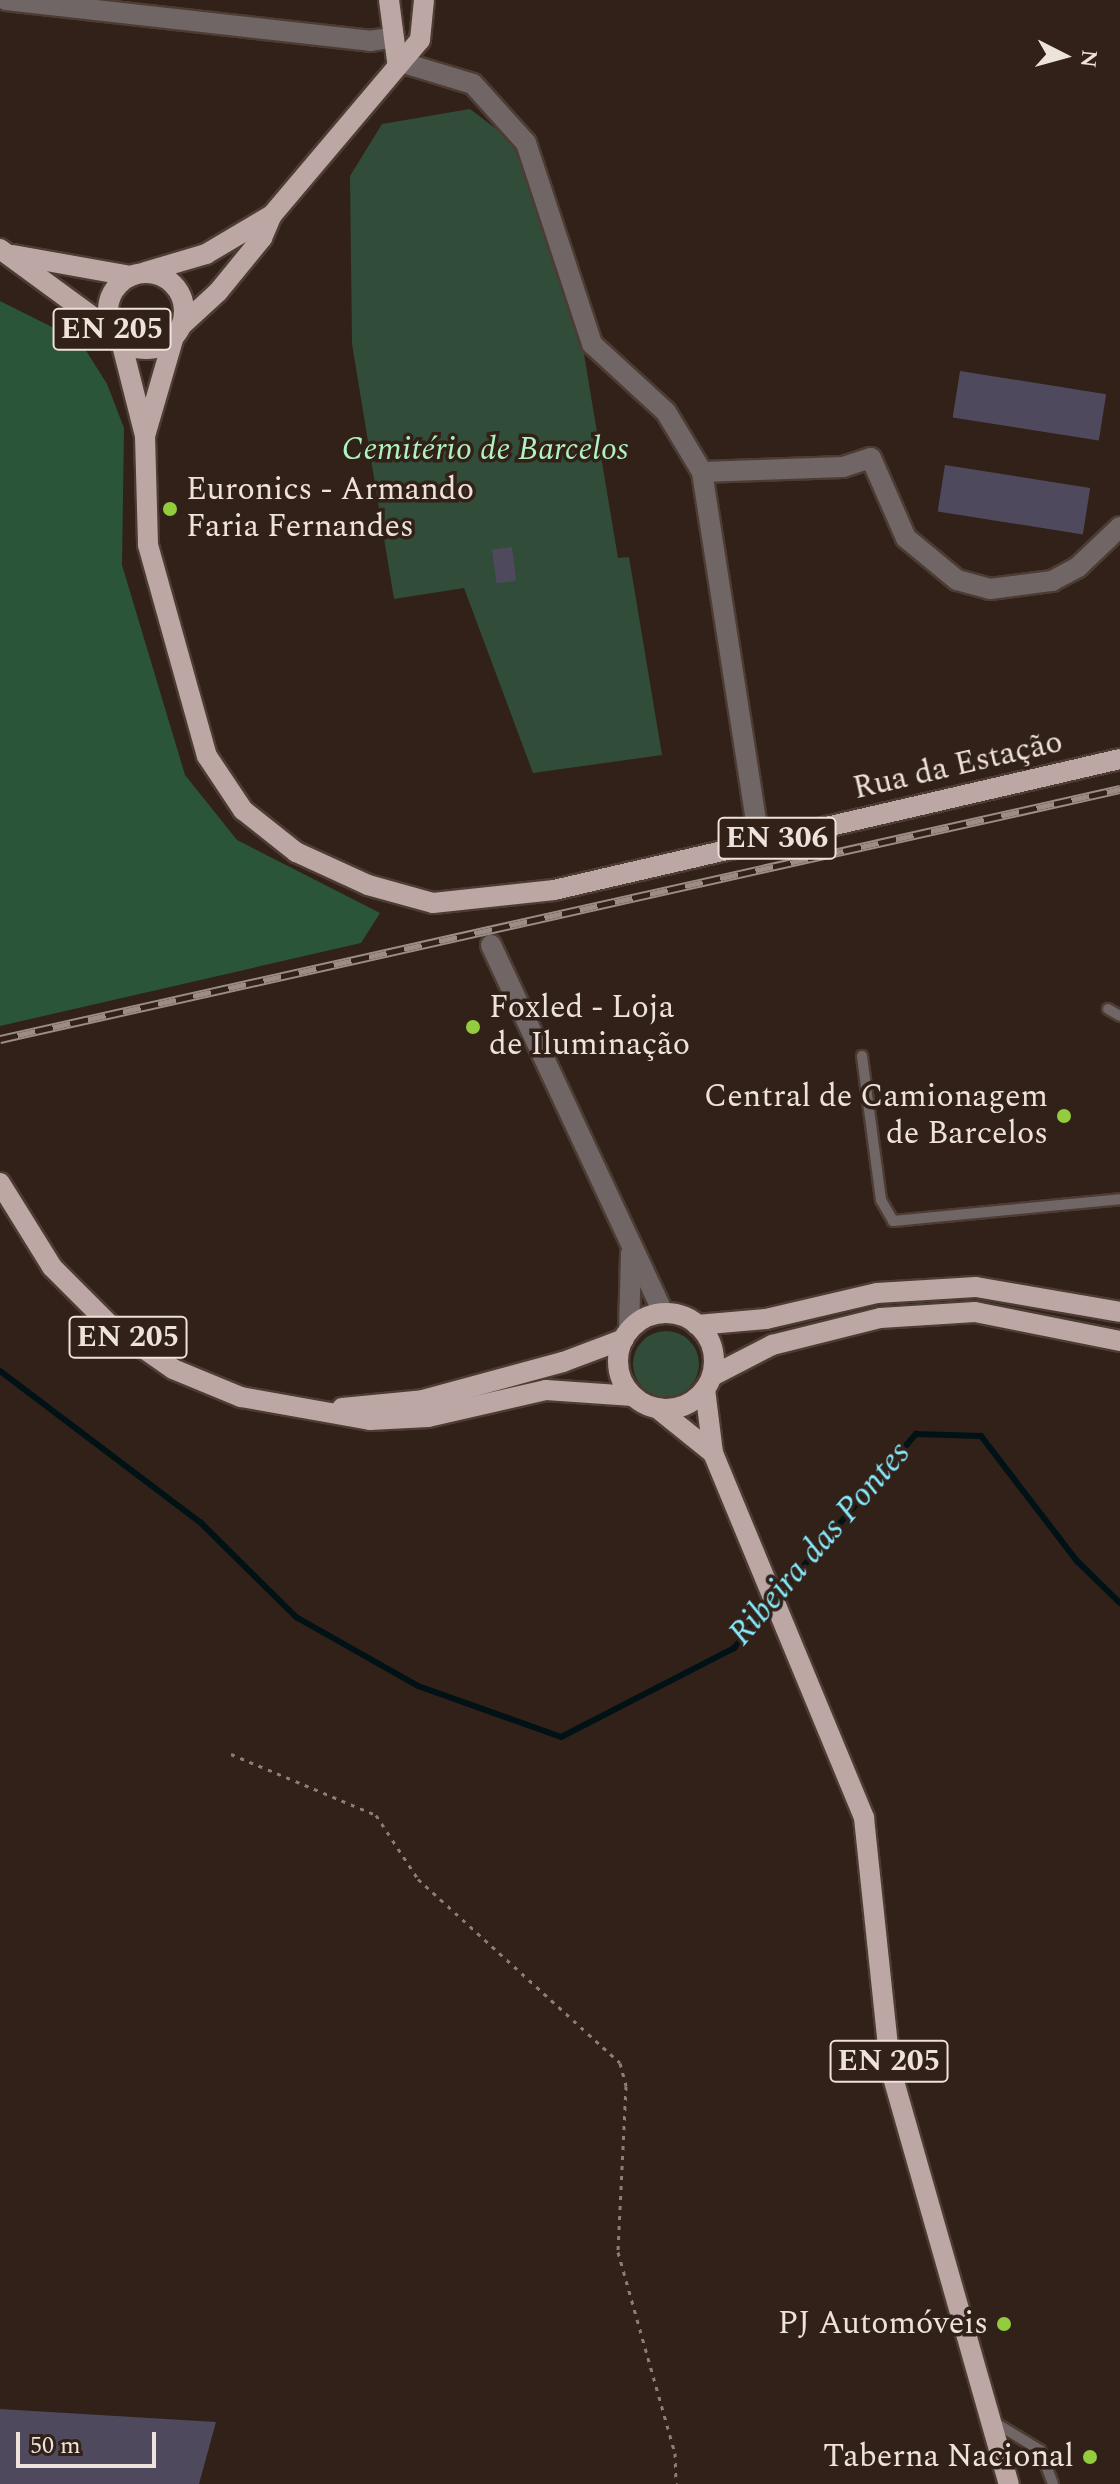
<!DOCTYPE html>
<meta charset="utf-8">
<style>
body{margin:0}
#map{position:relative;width:1120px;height:2484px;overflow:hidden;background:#322118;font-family:Spectral,serif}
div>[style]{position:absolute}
.green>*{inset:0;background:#314c38}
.round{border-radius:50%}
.forest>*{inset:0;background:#2b5538}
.stream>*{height:6px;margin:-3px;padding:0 3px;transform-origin:3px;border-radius:3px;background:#011216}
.building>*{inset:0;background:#4e495c;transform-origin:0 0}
.path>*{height:3px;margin-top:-1.5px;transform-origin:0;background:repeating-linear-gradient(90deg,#8c7e76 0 4px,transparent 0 10px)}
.roads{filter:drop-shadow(2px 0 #4c3c33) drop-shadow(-2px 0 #4c3c33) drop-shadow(0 2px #4c3c33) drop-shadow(0 -2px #4c3c33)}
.service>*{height:10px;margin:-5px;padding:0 5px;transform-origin:5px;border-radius:5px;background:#716666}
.minor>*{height:20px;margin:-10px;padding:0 10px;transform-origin:10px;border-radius:10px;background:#716666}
.primary>*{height:20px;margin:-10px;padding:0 10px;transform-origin:10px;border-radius:10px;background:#bda7a5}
.primary>.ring{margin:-10px;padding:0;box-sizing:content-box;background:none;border:20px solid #bda7a5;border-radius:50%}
.rail>*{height:9px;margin-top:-4.5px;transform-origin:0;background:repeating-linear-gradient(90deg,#322118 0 18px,#9b8c85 0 36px);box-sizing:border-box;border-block:2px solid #9b8c85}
.dots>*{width:22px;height:22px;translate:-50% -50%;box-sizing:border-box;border:4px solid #322118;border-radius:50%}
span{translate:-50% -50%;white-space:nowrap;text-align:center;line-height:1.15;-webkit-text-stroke:7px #322118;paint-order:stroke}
.shield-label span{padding:2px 6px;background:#322118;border:2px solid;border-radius:6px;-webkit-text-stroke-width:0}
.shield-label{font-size:30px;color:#eee2dc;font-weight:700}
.park-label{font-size:32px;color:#aef3c1;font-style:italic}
.poi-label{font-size:32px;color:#eee2dc}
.left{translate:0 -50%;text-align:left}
.right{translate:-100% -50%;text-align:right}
.street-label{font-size:32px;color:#eee2dc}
.water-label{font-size:34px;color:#86eafd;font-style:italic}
.north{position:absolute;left:1024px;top:16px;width:80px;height:80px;-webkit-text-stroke:6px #322118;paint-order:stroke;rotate:96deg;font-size:22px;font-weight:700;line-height:32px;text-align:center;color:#eee2dc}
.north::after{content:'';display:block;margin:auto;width:28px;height:36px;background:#eee2dc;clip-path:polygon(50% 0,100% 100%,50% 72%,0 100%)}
.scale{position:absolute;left:16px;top:2432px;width:140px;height:36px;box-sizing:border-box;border:4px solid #eee2dc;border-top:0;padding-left:10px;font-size:24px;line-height:28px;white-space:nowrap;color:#eee2dc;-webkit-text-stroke:6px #322118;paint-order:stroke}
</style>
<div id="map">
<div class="green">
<div style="clip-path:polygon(470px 109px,520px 147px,576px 306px,618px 558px,629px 557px,662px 755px,533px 773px,464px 588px,394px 599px,352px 344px,350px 176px,382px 124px)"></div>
<div class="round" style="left:633px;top:1331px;width:66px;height:66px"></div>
</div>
<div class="forest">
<div style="clip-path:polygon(0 301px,80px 341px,107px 384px,124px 428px,122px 565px,185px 775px,237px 840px,380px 913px,361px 943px,0 1026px)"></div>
</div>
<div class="stream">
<div style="left:0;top:1371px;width:251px;rotate:37.1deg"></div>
<div style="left:200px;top:1522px;width:135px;rotate:44.7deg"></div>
<div style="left:296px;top:1617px;width:140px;rotate:29.5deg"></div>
<div style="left:418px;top:1686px;width:152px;rotate:19.6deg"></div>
<div style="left:561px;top:1737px;width:195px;rotate:-27.2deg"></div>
<div style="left:734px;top:1648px;width:57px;rotate:-49.3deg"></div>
<div style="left:778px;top:1596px;width:213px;rotate:-49.6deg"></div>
<div style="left:916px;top:1434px;width:65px;rotate:1.8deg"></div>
<div style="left:981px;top:1436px;width:158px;rotate:52.5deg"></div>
<div style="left:1077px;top:1561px;width:60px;rotate:44.3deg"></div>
</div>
<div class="building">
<div style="left:960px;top:371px;width:148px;height:47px;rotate:9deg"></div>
<div style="left:945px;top:465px;width:147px;height:47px;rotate:9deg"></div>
<div style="left:512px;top:547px;width:34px;height:20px;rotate:83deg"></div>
<div style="clip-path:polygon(0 2409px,216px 2422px,199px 2484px,0 2484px)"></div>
</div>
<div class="path">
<div style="left:231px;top:1754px;width:157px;rotate:22.8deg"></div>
<div style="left:376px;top:1815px;width:77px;rotate:56.7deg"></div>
<div style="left:418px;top:1879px;width:273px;rotate:42.3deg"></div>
<div style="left:620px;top:2063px;width:24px;rotate:75deg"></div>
<div style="left:626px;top:2086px;width:166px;rotate:92.8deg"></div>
<div style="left:618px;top:2252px;width:209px;rotate:74.2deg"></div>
<div style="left:675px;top:2453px;width:31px;rotate:88deg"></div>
</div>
<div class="roads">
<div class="service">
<div style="left:1108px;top:1009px;width:14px;rotate:30deg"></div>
<div style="left:862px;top:1056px;width:145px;rotate:82.5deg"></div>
<div style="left:881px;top:1200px;width:24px;rotate:60deg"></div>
<div style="left:893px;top:1221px;width:228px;rotate:-5.5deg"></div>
<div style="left:992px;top:2421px;width:56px;rotate:31.1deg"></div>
<div style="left:1040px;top:2450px;width:36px;rotate:69deg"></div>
</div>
<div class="minor">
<div style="left:6px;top:0;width:366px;rotate:6.4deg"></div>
<div style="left:370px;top:41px;width:20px;rotate:-9deg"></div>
<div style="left:397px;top:61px;width:79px;rotate:16.8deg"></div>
<div style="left:473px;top:84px;width:79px;rotate:48.1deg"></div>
<div style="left:526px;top:143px;width:212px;rotate:71.8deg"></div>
<div style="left:592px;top:344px;width:100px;rotate:42.6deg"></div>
<div style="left:666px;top:412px;width:70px;rotate:59deg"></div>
<div style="left:702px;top:472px;width:374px;rotate:81.2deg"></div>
<div style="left:702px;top:472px;width:141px;rotate:-2deg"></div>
<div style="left:843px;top:467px;width:29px;rotate:-18deg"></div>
<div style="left:871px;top:458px;width:87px;rotate:66.4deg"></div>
<div style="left:906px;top:538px;width:66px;rotate:39.5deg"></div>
<div style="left:957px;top:580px;width:34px;rotate:15deg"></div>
<div style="left:990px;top:589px;width:63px;rotate:-7.4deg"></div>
<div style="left:1052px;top:581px;width:30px;rotate:-28deg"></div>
<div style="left:1078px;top:567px;width:58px;rotate:-43.6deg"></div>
<div style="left:491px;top:945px;width:406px;rotate:64.9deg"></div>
<div style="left:629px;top:1331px;width:78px;rotate:-88.5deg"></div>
</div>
<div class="primary">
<div style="left:389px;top:0;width:62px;rotate:82.5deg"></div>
<div style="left:0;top:249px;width:139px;rotate:36.2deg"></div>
<div style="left:13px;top:255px;width:120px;rotate:10.1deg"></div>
<div style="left:145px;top:272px;width:64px;rotate:-16.4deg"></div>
<div style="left:206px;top:254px;width:77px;rotate:-30.6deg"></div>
<div class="ring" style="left:108px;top:273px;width:56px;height:56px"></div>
<div style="left:181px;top:326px;width:50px;rotate:-42.6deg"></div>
<div style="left:218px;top:292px;width:70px;rotate:-50.8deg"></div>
<div style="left:262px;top:238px;width:25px;rotate:-67deg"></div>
<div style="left:272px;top:215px;width:229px;rotate:-49.8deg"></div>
<div style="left:420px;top:40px;width:40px;rotate:-84.3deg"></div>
<div style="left:121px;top:341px;width:98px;rotate:75.8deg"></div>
<div style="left:145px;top:436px;width:109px;rotate:88.4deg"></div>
<div style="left:148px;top:545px;width:219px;rotate:74.4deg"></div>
<div style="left:207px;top:756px;width:65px;rotate:56.3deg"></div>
<div style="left:243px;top:810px;width:68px;rotate:38.4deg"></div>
<div style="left:296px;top:852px;width:79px;rotate:24.6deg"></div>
<div style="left:368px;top:885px;width:67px;rotate:15.5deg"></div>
<div style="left:433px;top:903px;width:122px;rotate:-6.1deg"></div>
<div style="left:554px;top:890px;width:581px;rotate:-13.03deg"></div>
<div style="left:145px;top:436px;width:104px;rotate:-73.8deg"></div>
<div style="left:0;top:1183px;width:99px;rotate:58.2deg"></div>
<div style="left:52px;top:1267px;width:82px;rotate:45deg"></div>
<div style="left:110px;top:1325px;width:77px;rotate:34.9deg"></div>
<div style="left:173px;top:1369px;width:74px;rotate:22.4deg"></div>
<div style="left:241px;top:1397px;width:131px;rotate:10.1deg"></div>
<div style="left:370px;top:1420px;width:58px;rotate:-3deg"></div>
<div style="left:428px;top:1417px;width:121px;rotate:-12.9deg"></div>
<div style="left:546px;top:1390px;width:87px;rotate:3.9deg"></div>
<div class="ring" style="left:618px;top:1313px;width:76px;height:76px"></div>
<div style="left:697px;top:1325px;width:69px;rotate:-5deg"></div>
<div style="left:766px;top:1319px;width:114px;rotate:-13.2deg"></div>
<div style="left:877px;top:1293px;width:99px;rotate:-3.5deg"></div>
<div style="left:976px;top:1287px;width:146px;rotate:9.8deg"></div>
<div style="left:712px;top:1376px;width:68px;rotate:-27.3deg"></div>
<div style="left:772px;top:1345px;width:111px;rotate:-14deg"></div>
<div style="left:880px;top:1318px;width:95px;rotate:-3.6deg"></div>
<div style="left:975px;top:1312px;width:148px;rotate:11.3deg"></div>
<div style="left:705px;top:1389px;width:64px;rotate:82.9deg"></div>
<div style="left:713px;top:1453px;width:395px;rotate:67.5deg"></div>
<div style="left:864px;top:1818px;width:250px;rotate:84deg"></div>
<div style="left:890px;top:2067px;width:434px;rotate:74.1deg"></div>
<div style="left:342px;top:1408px;width:81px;rotate:-5.6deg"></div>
<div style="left:423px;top:1400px;width:145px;rotate:-15.2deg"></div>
<div style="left:563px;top:1362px;width:65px;rotate:-20.7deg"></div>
<div style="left:657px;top:1408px;width:72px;rotate:38.8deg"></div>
</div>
</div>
<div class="rail">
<div style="left:0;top:1039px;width:1148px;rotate:-12.58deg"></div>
</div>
<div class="dots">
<div style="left:170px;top:509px;background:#93cc3d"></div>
<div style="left:473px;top:1027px;background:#93cc3d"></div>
<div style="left:1064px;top:1116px;background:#93cc3d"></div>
<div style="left:1004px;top:2324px;background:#93cc3d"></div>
<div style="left:1090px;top:2457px;background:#93cc3d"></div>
</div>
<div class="shield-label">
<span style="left:112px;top:329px">EN 205</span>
<span style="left:777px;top:838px">EN 306</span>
<span style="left:128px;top:1337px">EN 205</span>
<span style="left:889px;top:2061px">EN 205</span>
</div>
<div class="park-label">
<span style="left:485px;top:450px">Cemitério de Barcelos</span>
</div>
<div class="poi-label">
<span class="left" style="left:186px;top:509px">Euronics - Armando<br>Faria Fernandes</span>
<span class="left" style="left:489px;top:1027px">Foxled - Loja<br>de Iluminação</span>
<span class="right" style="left:1048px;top:1116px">Central de Camionagem<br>de Barcelos</span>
<span class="right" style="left:988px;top:2324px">PJ Automóveis</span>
<span class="right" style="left:1074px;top:2457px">Taberna Nacional</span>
</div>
<div class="street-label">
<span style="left:958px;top:766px;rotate:-13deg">Rua da Estação</span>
</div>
<div class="water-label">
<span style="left:820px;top:1544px;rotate:-49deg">Ribeira das Pontes</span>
</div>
<div class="north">N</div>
<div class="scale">50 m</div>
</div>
